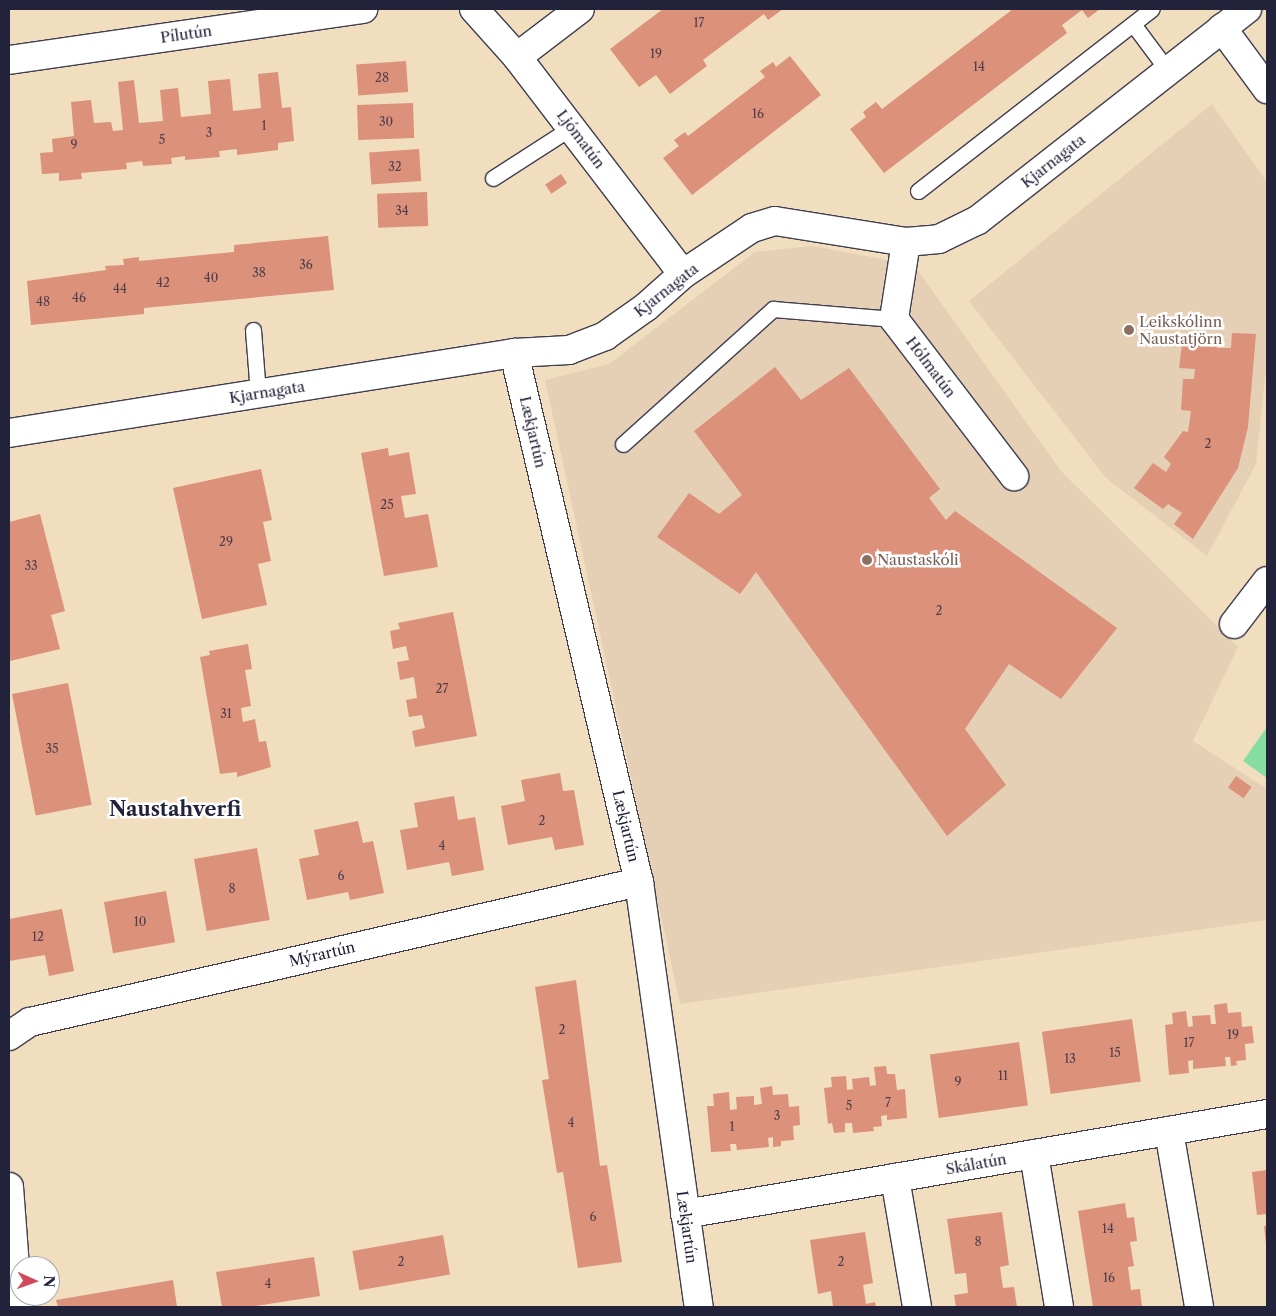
<!DOCTYPE html>
<meta charset="utf-8">
<style>
body{margin:0}
#map{position:relative;width:1276px;height:1316px;overflow:hidden;background:#f0debe;font-family:"Libre Caslon Text",serif}
div>[style]{position:absolute}
.built>*{inset:0;background:#e5d0b6}
.green>*{inset:0;background:#85dda2}
.building>*{inset:0;background:#db917a;transform-origin:0 0}
.roads{filter:drop-shadow(1px 0 #413e4f) drop-shadow(-1px 0 #413e4f) drop-shadow(0 1px #413e4f) drop-shadow(0 -1px #413e4f)}
.service>*{height:15px;margin:-7.5px;padding:0 7.5px;transform-origin:7.5px;border-radius:7.5px;background:#fff}
.minor>*{height:28px;margin:-14px;padding:0 14px;transform-origin:14px;border-radius:14px;background:#fff}
.tertiary>*{height:28px;margin:-14px;padding:0 14px;transform-origin:14px;border-radius:14px;background:#fff}
.dots>*{width:14px;height:14px;translate:-50% -50%;box-sizing:border-box;border:2px solid #fff;border-radius:50%}
span{translate:-50% -50%;white-space:nowrap;text-align:center;line-height:1.15;-webkit-text-stroke:5px #fff;paint-order:stroke}
.number-label{font-size:12px;color:#503e4b}
.number-label span{-webkit-text-stroke-width:0}
.street-label{font-size:15px;color:#22223b}
.education-label{font-size:15px;color:#785e54}
.left{translate:0 -50%;text-align:left}
.district-label{font-size:20px;color:#22223b;font-weight:700}
.frame{position:absolute;inset:0;border:10px solid #22223b;pointer-events:none}
.north{position:absolute;left:10px;top:1256px;width:50px;height:50px;box-sizing:border-box;background:#fff;border:1px solid #a7a7b1;border-radius:50%;rotate:92deg;font-size:14px;font-weight:700;line-height:20px;text-align:center;color:#22223b}
.north::after{content:'';display:block;margin:auto;width:18px;height:22px;background:#d1495b;clip-path:polygon(50% 0,100% 100%,50% 72%,0 100%)}
</style>
<div id="map">
<div class="built">
<div style="clip-path:polygon(1212px 104px,1267px 182px,1267px 360px,1256px 464px,1207px 556px,1106px 478px,969px 301px)"></div>
<div style="clip-path:polygon(813px 246px,914px 265px,1062px 472px,1238px 647px,1193px 741px,1267px 789px,1267px 920px,680px 1004px,545px 380px,609px 364px,755px 252px)"></div>
</div>
<div class="green">
<div style="clip-path:polygon(1267px 727px,1267px 778px,1243px 761px)"></div>
</div>
<div class="building">
<div style="clip-path:polygon(663px 9px,783px 9px,768px 20px,764px 14px,703px 60px,707px 66px,670px 94px,656px 75px,639px 87px,610px 49px)"></div>
<div style="clip-path:polygon(1013px 9px,1100px 9px,1088px 18px,1082px 10px,1062px 25px,1067px 33px,884px 173px,850px 129px,866px 117px,863px 112px,876px 102px,882px 109px)"></div>
<div style="clip-path:polygon(790px 56px,821px 95px,692px 195px,663px 158px,679px 146px,674px 140px,685px 132px,688px 136px,765px 77px,760px 71px,773px 62px,776px 67px)"></div>
<div style="left:406px;top:61px;width:31px;height:50px;rotate:86deg"></div>
<div style="clip-path:polygon(278px 72px,282px 108px,291px 107px,294px 141px,278px 143px,278px 150px,237px 155px,237px 149px,219px 151px,220px 157px,185px 160px,185px 156px,171px 158px,172px 164px,143px 166px,142px 161px,126px 163px,127px 169px,81px 173px,82px 179px,59px 181px,59px 173px,42px 174px,40px 153px,53px 152px,52px 139px,74px 136px,71px 102px,91px 100px,94px 123px,111px 122px,113px 131px,123px 130px,118px 82px,134px 80px,139px 123px,163px 121px,160px 90px,178px 88px,181px 117px,211px 114px,208px 81px,230px 79px,233px 111px,261px 108px,258px 74px)"></div>
<div style="left:413px;top:103px;width:35px;height:56px;rotate:88deg"></div>
<div style="left:419px;top:149px;width:32px;height:50px;rotate:86deg"></div>
<div style="left:561px;top:174px;width:11px;height:19px;rotate:56deg"></div>
<div style="left:427px;top:192px;width:34px;height:50px;rotate:88deg"></div>
<div style="clip-path:polygon(328px 236px,334px 290px,144px 308px,144px 314px,31px 325px,27px 281px,106px 270px,105px 266px,124px 265px,123px 259px,139px 257px,139px 261px,234px 252px,234px 245px)"></div>
<div style="clip-path:polygon(1232px 333px,1256px 334px,1248px 427px,1238px 468px,1193px 539px,1174px 524px,1182px 513px,1168px 504px,1163px 509px,1134px 488px,1153px 463px,1166px 472px,1171px 464px,1164px 457px,1183px 431px,1188px 432px,1191px 411px,1181px 410px,1183px 379px,1194px 379px,1195px 369px,1179px 368px,1183px 336px,1218px 339px,1217px 348px,1231px 348px)"></div>
<div style="clip-path:polygon(775px 367px,801px 400px,849px 368px,940px 489px,929px 498px,946px 520px,955px 511px,1117px 628px,1061px 699px,1009px 664px,965px 729px,1006px 785px,947px 836px,756px 572px,740px 594px,657px 537px,689px 493px,719px 514px,742px 495px,694px 431px)"></div>
<div style="clip-path:polygon(388px 448px,389px 456px,409px 452px,416px 494px,401px 496px,405px 518px,428px 514px,438px 567px,384px 576px,361px 453px)"></div>
<div style="clip-path:polygon(261px 469px,272px 520px,263px 522px,271px 561px,258px 564px,267px 605px,202px 619px,173px 488px)"></div>
<div style="clip-path:polygon(40px 514px,65px 611px,51px 615px,60px 649px,10px 661px,9px 522px)"></div>
<div style="clip-path:polygon(453px 612px,477px 736px,415px 747px,412px 731px,425px 728px,422px 715px,409px 717px,406px 700px,417px 698px,414px 677px,400px 680px,397px 662px,409px 660px,406px 646px,393px 649px,390px 631px,400px 629px,398px 623px)"></div>
<div style="clip-path:polygon(248px 644px,252px 669px,245px 670px,251px 706px,241px 708px,243px 722px,255px 719px,259px 742px,266px 741px,271px 767px,237px 777px,237px 772px,220px 774px,200px 657px,210px 655px,209px 651px)"></div>
<div style="left:68px;top:683px;width:124px;height:57px;rotate:79deg"></div>
<div style="clip-path:polygon(560px 773px,563px 791px,574px 790px,584px 845px,555px 850px,552px 837px,508px 845px,501px 806px,525px 801px,521px 780px)"></div>
<div style="left:1236px;top:776px;width:19px;height:14px;rotate:35deg"></div>
<div style="clip-path:polygon(454px 796px,458px 820px,475px 817px,484px 870px,452px 876px,449px 862px,407px 870px,400px 830px,418px 827px,414px 803px)"></div>
<div style="clip-path:polygon(358px 821px,363px 843px,373px 841px,384px 893px,350px 900px,348px 892px,307px 900px,299px 859px,319px 855px,314px 830px)"></div>
<div style="left:257px;top:848px;width:73px;height:64px;rotate:80deg"></div>
<div style="left:166px;top:891px;width:52px;height:63px;rotate:80deg"></div>
<div style="clip-path:polygon(62px 909px,74px 971px,49px 976px,45px 955px,9px 961px,9px 919px)"></div>
<div style="clip-path:polygon(576px 980px,600px 1166px,607px 1165px,622px 1262px,578px 1268px,563px 1172px,557px 1173px,542px 1080px,549px 1079px,535px 987px)"></div>
<div style="clip-path:polygon(1227px 1003px,1228px 1013px,1241px 1012px,1242px 1027px,1252px 1026px,1254px 1043px,1245px 1044px,1246px 1060px,1236px 1061px,1237px 1065px,1231px 1066px,1230px 1057px,1225px 1057px,1226px 1066px,1193px 1069px,1193px 1060px,1188px 1061px,1189px 1073px,1169px 1075px,1165px 1025px,1173px 1024px,1172px 1013px,1186px 1011px,1188px 1027px,1193px 1026px,1192px 1016px,1210px 1015px,1211px 1024px,1216px 1024px,1214px 1005px)"></div>
<div style="left:1132px;top:1019px;width:63px;height:91px;rotate:82deg"></div>
<div style="left:1019px;top:1042px;width:64px;height:90px;rotate:82deg"></div>
<div style="clip-path:polygon(886px 1066px,887px 1074px,895px 1074px,897px 1090px,905px 1089px,907px 1118px,887px 1120px,887px 1115px,881px 1116px,882px 1126px,873px 1127px,874px 1131px,853px 1133px,852px 1123px,845px 1123px,845px 1132px,834px 1133px,832px 1123px,828px 1124px,824px 1088px,832px 1087px,831px 1077px,846px 1076px,847px 1090px,853px 1089px,852px 1079px,869px 1077px,870px 1086px,876px 1085px,874px 1067px)"></div>
<div style="clip-path:polygon(772px 1086px,773px 1095px,788px 1094px,789px 1107px,799px 1106px,800px 1125px,793px 1126px,794px 1140px,781px 1141px,781px 1146px,773px 1147px,773px 1137px,768px 1138px,769px 1147px,737px 1150px,736px 1144px,730px 1144px,731px 1151px,711px 1152px,707px 1106px,714px 1106px,713px 1094px,729px 1092px,730px 1110px,737px 1109px,736px 1097px,754px 1096px,754px 1105px,762px 1104px,760px 1088px)"></div>
<div style="clip-path:polygon(1267px 1170px,1267px 1214px,1257px 1215px,1252px 1172px)"></div>
<div style="clip-path:polygon(1125px 1203px,1127px 1218px,1134px 1217px,1137px 1241px,1130px 1242px,1134px 1266px,1128px 1267px,1131px 1290px,1140px 1289px,1142px 1307px,1093px 1307px,1078px 1211px)"></div>
<div style="clip-path:polygon(1002px 1212px,1009px 1265px,1000px 1267px,1003px 1288px,1014px 1287px,1017px 1307px,956px 1307px,954px 1295px,968px 1293px,966px 1273px,955px 1274px,947px 1219px)"></div>
<div style="clip-path:polygon(1264px 1226px,1267px 1226px,1267px 1245px,1266px 1245px)"></div>
<div style="clip-path:polygon(865px 1232px,873px 1283px,863px 1285px,866px 1304px,875px 1302px,876px 1307px,833px 1307px,831px 1291px,818px 1294px,810px 1240px)"></div>
<div style="left:443px;top:1235px;width:40px;height:92px;rotate:80deg"></div>
<div style="clip-path:polygon(314px 1257px,320px 1296px,250px 1307px,222px 1307px,216px 1272px)"></div>
<div style="clip-path:polygon(173px 1280px,177px 1307px,58px 1307px,56px 1300px)"></div>
</div>
<div class="roads">
<div class="service">
<div style="left:1133px;top:24px;width:59px;rotate:53.3deg"></div>
<div style="left:493px;top:178px;width:94px;rotate:-32.8deg"></div>
<div style="left:918px;top:191px;width:296px;rotate:-37.9deg"></div>
<div style="left:253px;top:330px;width:64px;rotate:85.5deg"></div>
<div style="left:623px;top:444px;width:202px;rotate:-42deg"></div>
<div style="left:773px;top:309px;width:121px;rotate:4.7deg"></div>
</div>
<div class="minor">
<div style="left:474px;top:9px;width:64px;rotate:48.1deg"></div>
<div style="left:517px;top:57px;width:273px;rotate:52.6deg"></div>
<div style="left:1222px;top:28px;width:76px;rotate:53.6deg"></div>
<div style="left:517px;top:57px;width:79px;rotate:-37.3deg"></div>
<div style="left:9px;top:60px;width:358px;rotate:-8.2deg"></div>
<div style="left:906px;top:242px;width:78px;rotate:98.9deg"></div>
<div style="left:894px;top:319px;width:198px;rotate:52.6deg"></div>
<div style="left:514px;top:353px;width:544px;rotate:76.71deg"></div>
<div style="left:639px;top:882px;width:429px;rotate:82deg"></div>
<div style="left:1234px;top:624px;width:54px;rotate:-52.5deg"></div>
<div style="left:9px;top:1036px;width:25px;rotate:-34deg"></div>
<div style="left:30px;top:1022px;width:625px;rotate:-12.95deg"></div>
<div style="left:1169px;top:1131px;width:179px;rotate:80.3deg"></div>
<div style="left:1034px;top:1154px;width:155px;rotate:80.7deg"></div>
<div style="left:895px;top:1178px;width:131px;rotate:80.3deg"></div>
<div style="left:9px;top:1187px;width:120px;rotate:85.7deg"></div>
<div style="left:685px;top:1214px;width:591px;rotate:-9.75deg"></div>
</div>
<div class="tertiary">
<div style="left:9px;top:433px;width:511px;rotate:-9deg"></div>
<div style="left:514px;top:353px;width:55px;rotate:-3.1deg"></div>
<div style="left:569px;top:350px;width:39px;rotate:-21deg"></div>
<div style="left:605px;top:336px;width:50px;rotate:-35.3deg"></div>
<div style="left:646px;top:307px;width:50px;rotate:-41.7deg"></div>
<div style="left:683px;top:274px;width:83px;rotate:-33.7deg"></div>
<div style="left:752px;top:228px;width:24px;rotate:-17deg"></div>
<div style="left:775px;top:221px;width:133px;rotate:9.1deg"></div>
<div style="left:906px;top:242px;width:33px;rotate:-5deg"></div>
<div style="left:939px;top:239px;width:43px;rotate:-26deg"></div>
<div style="left:978px;top:220px;width:342px;rotate:-38.1deg"></div>
</div>
</div>
<div class="dots">
<div style="left:1129px;top:330px;background:#8d6e63"></div>
<div style="left:867px;top:560px;background:#8d6e63"></div>
</div>
<div class="number-label">
<span style="left:699px;top:23px">17</span>
<span style="left:656px;top:54px">19</span>
<span style="left:979px;top:67px">14</span>
<span style="left:382px;top:78px">28</span>
<span style="left:758px;top:114px">16</span>
<span style="left:386px;top:122px">30</span>
<span style="left:264px;top:126px">1</span>
<span style="left:209px;top:133px">3</span>
<span style="left:162px;top:140px">5</span>
<span style="left:74px;top:145px">9</span>
<span style="left:395px;top:167px">32</span>
<span style="left:402px;top:211px">34</span>
<span style="left:306px;top:265px">36</span>
<span style="left:259px;top:273px">38</span>
<span style="left:211px;top:278px">40</span>
<span style="left:163px;top:283px">42</span>
<span style="left:120px;top:289px">44</span>
<span style="left:79px;top:298px">46</span>
<span style="left:43px;top:302px">48</span>
<span style="left:1208px;top:444px">2</span>
<span style="left:387px;top:505px">25</span>
<span style="left:226px;top:542px">29</span>
<span style="left:31px;top:566px">33</span>
<span style="left:939px;top:611px">2</span>
<span style="left:442px;top:689px">27</span>
<span style="left:226px;top:714px">31</span>
<span style="left:52px;top:749px">35</span>
<span style="left:542px;top:821px">2</span>
<span style="left:442px;top:846px">4</span>
<span style="left:341px;top:876px">6</span>
<span style="left:232px;top:889px">8</span>
<span style="left:140px;top:922px">10</span>
<span style="left:38px;top:937px">12</span>
<span style="left:562px;top:1030px">2</span>
<span style="left:1233px;top:1035px">19</span>
<span style="left:1189px;top:1043px">17</span>
<span style="left:1115px;top:1053px">15</span>
<span style="left:1070px;top:1059px">13</span>
<span style="left:1003px;top:1076px">11</span>
<span style="left:958px;top:1082px">9</span>
<span style="left:888px;top:1103px">7</span>
<span style="left:849px;top:1106px">5</span>
<span style="left:777px;top:1116px">3</span>
<span style="left:571px;top:1123px">4</span>
<span style="left:732px;top:1127px">1</span>
<span style="left:593px;top:1217px">6</span>
<span style="left:1108px;top:1229px">14</span>
<span style="left:978px;top:1242px">8</span>
<span style="left:401px;top:1262px">2</span>
<span style="left:841px;top:1262px">2</span>
<span style="left:1109px;top:1278px">16</span>
<span style="left:268px;top:1284px">4</span>
</div>
<div class="street-label">
<span style="left:186px;top:34px;rotate:-8deg">Pílutún</span>
<span style="left:581px;top:139px;rotate:53deg">Ljómatún</span>
<span style="left:1053px;top:161px;rotate:-38deg">Kjarnagata</span>
<span style="left:666px;top:290px;rotate:-38deg">Kjarnagata</span>
<span style="left:931px;top:367px;rotate:53deg">Hólmatún</span>
<span style="left:267px;top:392px;rotate:-9deg">Kjarnagata</span>
<span style="left:533px;top:432px;rotate:77deg">Lækjartún</span>
<span style="left:626px;top:826px;rotate:77deg">Lækjartún</span>
<span style="left:322px;top:954px;rotate:-13deg">Mýrartún</span>
<span style="left:976px;top:1164px;rotate:-10deg">Skálatún</span>
<span style="left:687px;top:1227px;rotate:82deg">Lækjartún</span>
</div>
<div class="education-label">
<span class="left" style="left:1139px;top:330px">Leikskólinn<br>Naustatjörn</span>
<span class="left" style="left:877px;top:560px">Naustaskóli</span>
</div>
<div class="district-label">
<span style="left:175px;top:809px">Naustahverfi</span>
</div>
<div class="frame"></div>
<div class="north">N</div>
</div>
